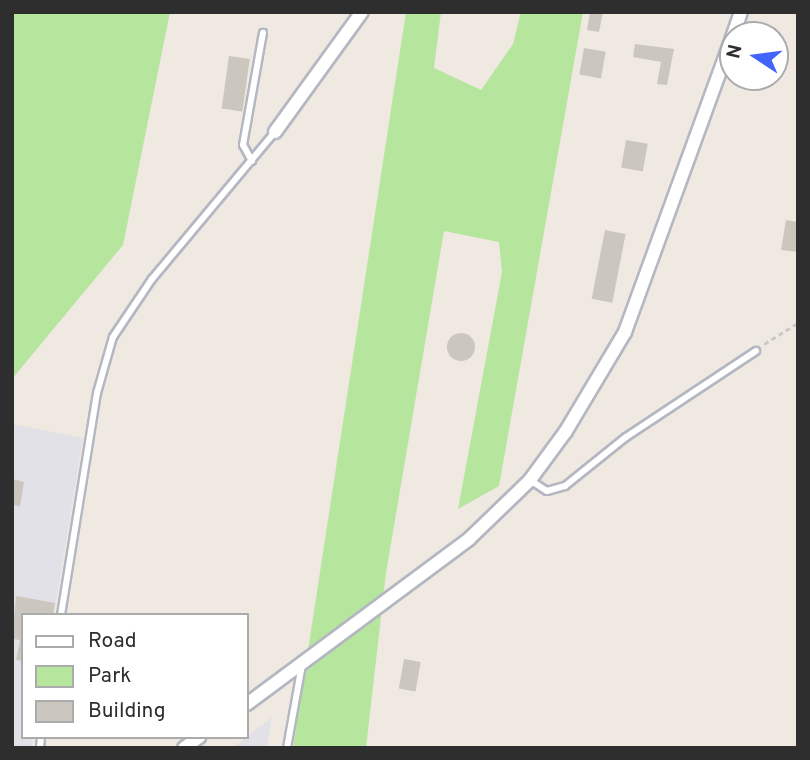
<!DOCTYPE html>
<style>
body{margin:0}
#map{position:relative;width:810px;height:760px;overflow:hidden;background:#efe9e1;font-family:Overpass,sans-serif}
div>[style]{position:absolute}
.industrial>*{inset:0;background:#e3e1e8}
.green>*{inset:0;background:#b6e59e}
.building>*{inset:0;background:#cbc7bf;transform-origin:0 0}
.round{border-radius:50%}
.path>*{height:2.5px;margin-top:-1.25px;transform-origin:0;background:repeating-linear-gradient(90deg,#c9c9c9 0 5px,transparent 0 8.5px)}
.roads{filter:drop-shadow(2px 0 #b4b7c1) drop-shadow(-2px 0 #b4b7c1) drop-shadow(0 2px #b4b7c1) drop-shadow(0 -2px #b4b7c1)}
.service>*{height:6px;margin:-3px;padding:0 3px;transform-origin:3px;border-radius:3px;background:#fff}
.minor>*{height:12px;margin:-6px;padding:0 6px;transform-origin:6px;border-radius:6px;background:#fff}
span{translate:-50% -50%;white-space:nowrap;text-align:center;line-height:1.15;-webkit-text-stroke:5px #fff;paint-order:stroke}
.frame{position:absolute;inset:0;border:14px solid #2e2e2e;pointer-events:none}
.legend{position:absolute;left:21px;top:613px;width:228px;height:126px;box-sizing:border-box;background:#fff;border:2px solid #ababab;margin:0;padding:9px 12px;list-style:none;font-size:21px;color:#2e2e2e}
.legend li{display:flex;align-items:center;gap:14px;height:35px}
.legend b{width:35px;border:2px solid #ababab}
.north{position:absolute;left:719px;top:21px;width:70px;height:70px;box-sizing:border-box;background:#fff;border:2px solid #ababab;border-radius:50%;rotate:283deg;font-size:19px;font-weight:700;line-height:28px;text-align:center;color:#2e2e2e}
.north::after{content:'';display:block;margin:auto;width:24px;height:32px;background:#4264fb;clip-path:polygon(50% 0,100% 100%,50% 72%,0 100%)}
</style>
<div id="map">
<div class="industrial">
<div style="clip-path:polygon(12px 424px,83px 438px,54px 615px,23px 615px,23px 737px,33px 737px,31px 748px,12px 748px)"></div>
<div style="clip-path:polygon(272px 717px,267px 748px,232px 748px,247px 737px)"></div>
</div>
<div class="green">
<div style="clip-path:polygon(12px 12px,170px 12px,123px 245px,12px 379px)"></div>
<div style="clip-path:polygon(406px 12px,441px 12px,434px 68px,481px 90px,513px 44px,521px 12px,583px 12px,499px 486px,458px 509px,502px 272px,499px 242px,444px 231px,386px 573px,366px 748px,293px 748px)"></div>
</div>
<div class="building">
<div style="clip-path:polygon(590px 12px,603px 12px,599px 32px,587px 30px)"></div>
<div style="clip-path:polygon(635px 44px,674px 49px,667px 85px,657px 84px,661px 62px,633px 57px)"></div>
<div style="left:584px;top:48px;width:22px;height:27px;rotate:10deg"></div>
<div style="left:229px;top:56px;width:21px;height:53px;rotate:8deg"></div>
<div style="left:626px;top:140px;width:22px;height:28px;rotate:10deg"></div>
<div style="clip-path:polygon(786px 220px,798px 222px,798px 252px,781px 250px)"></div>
<div style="left:605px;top:230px;width:21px;height:70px;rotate:11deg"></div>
<div class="round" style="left:447px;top:333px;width:28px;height:28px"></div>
<div style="clip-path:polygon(12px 479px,24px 482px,20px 506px,12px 505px)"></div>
<div style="clip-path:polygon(16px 596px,55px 603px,53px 615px,23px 615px,23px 661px,16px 660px,20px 640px,12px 639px)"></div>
<div style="left:404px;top:659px;width:17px;height:30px;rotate:10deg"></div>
</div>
<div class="path">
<div style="left:764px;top:344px;width:40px;rotate:-32deg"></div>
</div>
<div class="roads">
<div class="service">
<div style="left:252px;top:161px;width:18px;rotate:-119deg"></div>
<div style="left:243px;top:145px;width:114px;rotate:-79.9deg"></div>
<div style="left:530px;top:480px;width:20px;rotate:33deg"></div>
<div style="left:547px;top:491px;width:19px;rotate:-16deg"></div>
<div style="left:565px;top:486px;width:78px;rotate:-38.8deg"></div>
<div style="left:626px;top:437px;width:156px;rotate:-33.5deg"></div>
<div style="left:61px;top:615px;width:225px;rotate:-80.8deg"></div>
<div style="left:97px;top:393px;width:58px;rotate:-74.1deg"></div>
<div style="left:113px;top:337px;width:70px;rotate:-56.1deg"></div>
<div style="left:152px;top:279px;width:192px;rotate:-50.1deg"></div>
<div style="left:40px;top:748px;width:11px;rotate:-85deg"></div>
<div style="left:287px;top:748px;width:84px;rotate:-79.8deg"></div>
</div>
<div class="minor">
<div style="left:733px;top:35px;width:24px;rotate:-71deg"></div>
<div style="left:275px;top:132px;width:148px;rotate:-54.1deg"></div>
<div style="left:247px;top:704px;width:277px;rotate:-36.6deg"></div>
<div style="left:469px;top:539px;width:85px;rotate:-44deg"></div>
<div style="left:530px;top:480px;width:61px;rotate:-53.7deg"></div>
<div style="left:566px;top:431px;width:115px;rotate:-59.2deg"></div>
<div style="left:625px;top:332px;width:315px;rotate:-70deg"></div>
<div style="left:184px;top:748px;width:19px;rotate:-36deg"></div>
</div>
</div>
<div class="frame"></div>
<ul class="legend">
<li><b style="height:9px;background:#fff"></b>Road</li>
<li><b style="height:19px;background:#b6e59e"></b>Park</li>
<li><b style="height:19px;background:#cbc7bf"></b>Building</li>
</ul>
<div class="north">N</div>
</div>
